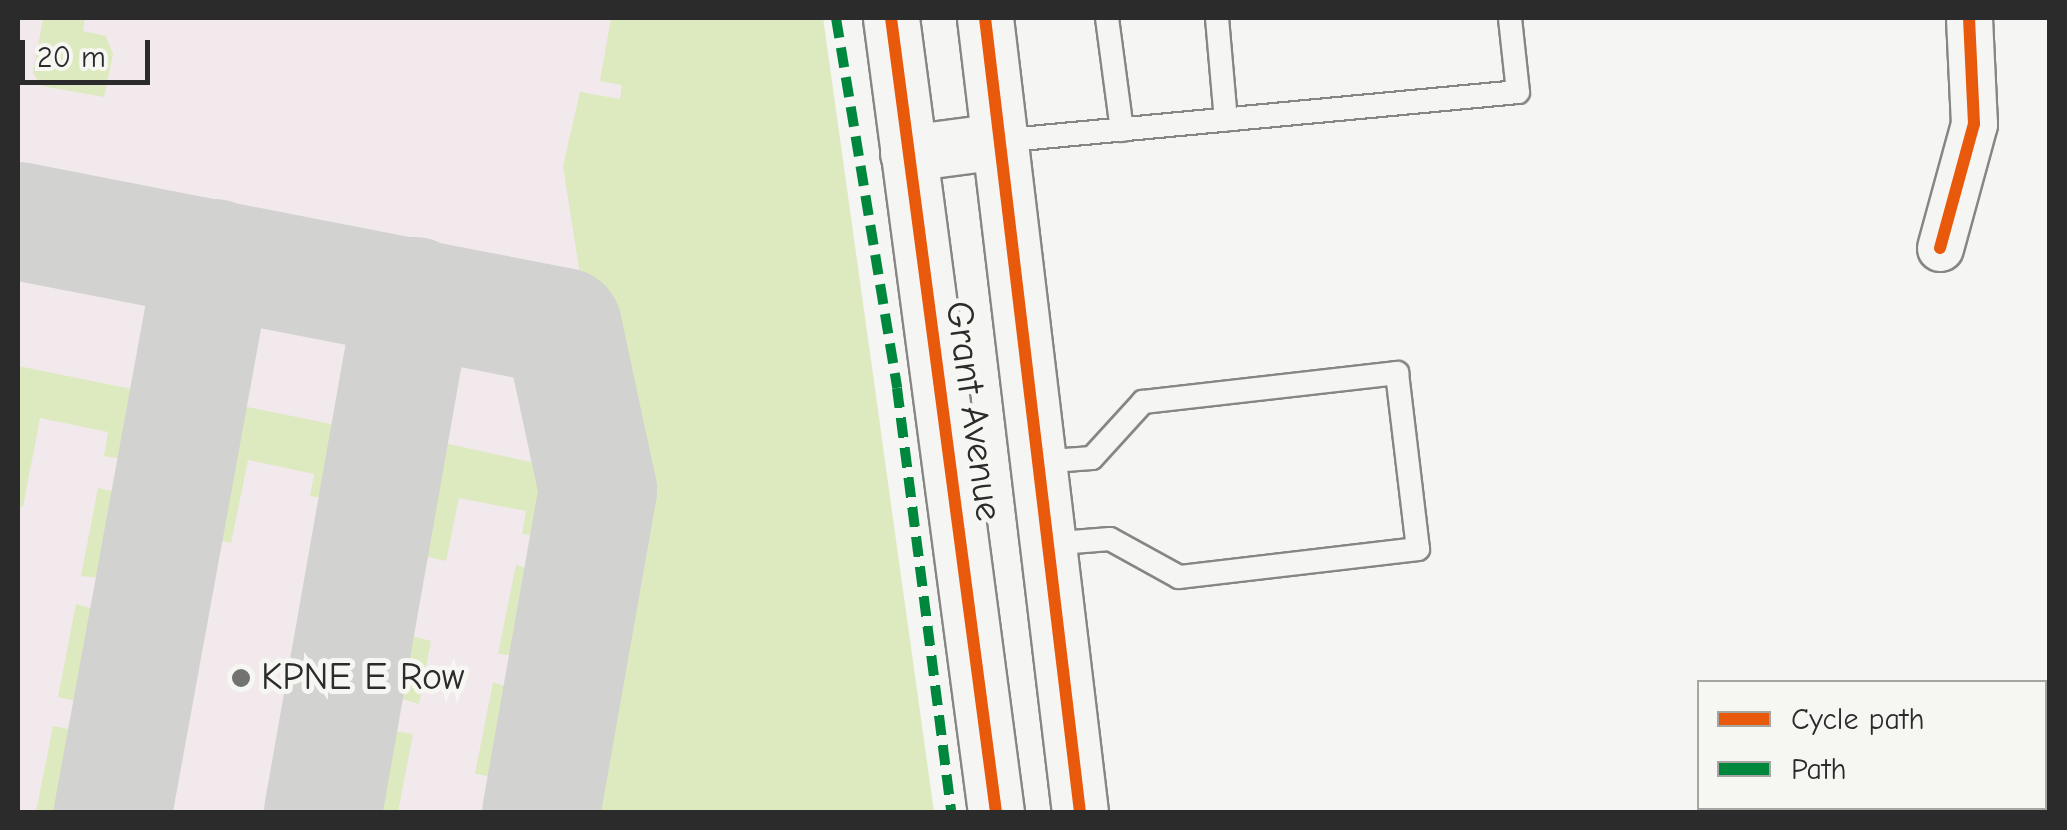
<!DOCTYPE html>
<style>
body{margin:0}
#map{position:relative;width:2067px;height:830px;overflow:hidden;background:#f5f5f3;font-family:"Comic Neue",sans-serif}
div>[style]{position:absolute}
.built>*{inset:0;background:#f2e9ec}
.green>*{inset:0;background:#dde9bf}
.taxiway>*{height:118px;margin:-59px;padding:0 59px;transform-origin:59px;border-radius:59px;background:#d2d2d1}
.roads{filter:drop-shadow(2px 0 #868685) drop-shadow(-2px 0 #868685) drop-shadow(0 2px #868685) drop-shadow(0 -2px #868685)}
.lane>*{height:22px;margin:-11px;padding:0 11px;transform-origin:11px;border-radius:11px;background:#f5f5f3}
.street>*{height:45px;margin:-22.5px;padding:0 22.5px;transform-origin:22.5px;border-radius:22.5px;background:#f5f5f3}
.primary>*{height:55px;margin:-27.5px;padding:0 27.5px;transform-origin:27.5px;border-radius:27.5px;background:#f5f5f3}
.quiet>*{height:10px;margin-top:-5px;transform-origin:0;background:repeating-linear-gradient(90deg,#00873e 0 20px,transparent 0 30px)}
.cycleway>*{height:12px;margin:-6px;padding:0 6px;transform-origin:6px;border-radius:6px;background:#e8590c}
.dots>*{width:28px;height:28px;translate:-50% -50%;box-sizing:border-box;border:5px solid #f6f6f2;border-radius:50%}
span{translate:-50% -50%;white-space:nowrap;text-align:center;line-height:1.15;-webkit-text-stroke:10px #f6f6f2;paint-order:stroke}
.street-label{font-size:38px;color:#2b2b2b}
.poi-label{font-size:38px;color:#2b2b2b}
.left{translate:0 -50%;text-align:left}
.frame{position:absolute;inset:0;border:20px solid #2b2b2b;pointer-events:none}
.legend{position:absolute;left:1697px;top:680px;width:350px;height:130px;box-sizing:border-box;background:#f6f6f2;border:2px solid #a5a5a2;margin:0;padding:12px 18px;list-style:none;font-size:30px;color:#2b2b2b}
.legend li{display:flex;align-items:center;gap:20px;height:50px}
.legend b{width:50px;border:2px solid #a5a5a2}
.scale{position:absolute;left:20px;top:40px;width:130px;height:45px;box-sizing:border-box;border:5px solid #2b2b2b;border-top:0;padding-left:12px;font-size:30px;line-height:35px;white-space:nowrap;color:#2b2b2b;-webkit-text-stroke:8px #f6f6f2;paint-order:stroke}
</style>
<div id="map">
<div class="built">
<div style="clip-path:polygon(18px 18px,823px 18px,881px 430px,916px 812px,18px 812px)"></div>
</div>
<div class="green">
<div style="clip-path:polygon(43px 18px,85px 18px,83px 31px,106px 36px,113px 54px,104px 97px,42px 86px,33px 73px)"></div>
<div style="clip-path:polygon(611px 18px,823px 18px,934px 812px,569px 812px,606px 606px,614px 492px,563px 166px,580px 92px,620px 99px,622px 85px,600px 81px)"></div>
<div style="clip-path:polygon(18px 366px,151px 393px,158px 413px,151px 449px,136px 461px,104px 456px,108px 432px,40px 418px,23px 507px,18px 506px)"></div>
<div style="clip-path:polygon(233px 404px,365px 431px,360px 490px,343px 501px,310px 496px,314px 474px,248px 460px,231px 543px,202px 536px,193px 511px,211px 411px)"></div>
<div style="clip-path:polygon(431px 440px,558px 468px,566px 532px,559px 538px,522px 534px,526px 511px,459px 498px,446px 561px,421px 555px,403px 541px,417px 452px)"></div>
<div style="clip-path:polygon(98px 488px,125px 494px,137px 508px,130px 562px,112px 579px,81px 576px)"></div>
<div style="clip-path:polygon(516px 565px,544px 573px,557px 592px,544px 648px,531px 657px,498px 654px)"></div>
<div style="clip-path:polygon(76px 604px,107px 613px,116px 629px,109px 679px,81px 702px,58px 697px)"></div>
<div style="clip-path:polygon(386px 629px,431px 641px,419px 704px,393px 696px,378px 682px)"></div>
<div style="clip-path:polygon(493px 682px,527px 695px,535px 715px,525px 764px,509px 779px,475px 774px)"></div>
<div style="clip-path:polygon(53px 726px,78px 731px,93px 748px,76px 812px,36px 812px)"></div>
<div style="clip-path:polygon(378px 728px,413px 734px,398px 812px,365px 812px,355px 793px,366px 741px)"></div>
</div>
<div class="taxiway">
<div style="left:18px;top:221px;width:555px;rotate:11.01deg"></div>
<div style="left:563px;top:327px;width:167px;rotate:77.9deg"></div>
<div style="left:598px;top:490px;width:327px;rotate:100deg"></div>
<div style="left:113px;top:812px;width:563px;rotate:-79.67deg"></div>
<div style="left:323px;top:812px;width:524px;rotate:-80deg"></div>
</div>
<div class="roads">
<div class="lane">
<div style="left:1107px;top:18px;width:113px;rotate:82.4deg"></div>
<div style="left:1217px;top:18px;width:102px;rotate:85deg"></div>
<div style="left:999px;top:141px;width:521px;rotate:-5.39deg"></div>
<div style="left:1518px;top:92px;width:74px;rotate:-96.2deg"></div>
<div style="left:1038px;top:462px;width:54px;rotate:-4.2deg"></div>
<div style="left:1092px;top:458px;width:76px;rotate:-47.7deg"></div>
<div style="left:1143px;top:402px;width:256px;rotate:-6.5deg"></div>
<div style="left:1397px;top:373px;width:177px;rotate:83.2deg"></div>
<div style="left:1418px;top:549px;width:241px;rotate:173.3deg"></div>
<div style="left:1179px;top:577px;width:79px;rotate:-151.2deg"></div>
<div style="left:1110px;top:539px;width:63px;rotate:175.5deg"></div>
</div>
<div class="street">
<div style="left:1940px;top:248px;width:129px;rotate:-74.7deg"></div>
<div style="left:1974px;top:124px;width:106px;rotate:-92.7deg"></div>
</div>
<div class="primary">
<div style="left:891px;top:18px;width:801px;rotate:82.47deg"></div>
<div style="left:985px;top:18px;width:800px;rotate:83.18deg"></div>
<div style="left:908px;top:153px;width:92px;rotate:-7.5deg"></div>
</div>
</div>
<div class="quiet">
<div style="left:836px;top:18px;width:375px;rotate:80.6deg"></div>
<div style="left:897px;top:388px;width:427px;rotate:82.7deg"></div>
</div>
<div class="cycleway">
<div style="left:891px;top:18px;width:801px;rotate:82.47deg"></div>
<div style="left:985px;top:18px;width:800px;rotate:83.18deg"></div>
<div style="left:1940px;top:248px;width:129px;rotate:-74.7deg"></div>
<div style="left:1974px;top:124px;width:106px;rotate:-92.7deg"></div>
</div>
<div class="dots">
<div style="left:241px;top:678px;background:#727271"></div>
</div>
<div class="street-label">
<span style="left:973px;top:411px;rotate:82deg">Grant Avenue</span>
</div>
<div class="poi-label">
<span class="left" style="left:261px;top:678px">KPNE E Row</span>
</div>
<div class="frame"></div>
<ul class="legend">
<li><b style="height:12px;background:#e8590c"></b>Cycle path</li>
<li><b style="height:12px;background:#00873e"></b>Path</li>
</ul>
<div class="scale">20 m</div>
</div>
